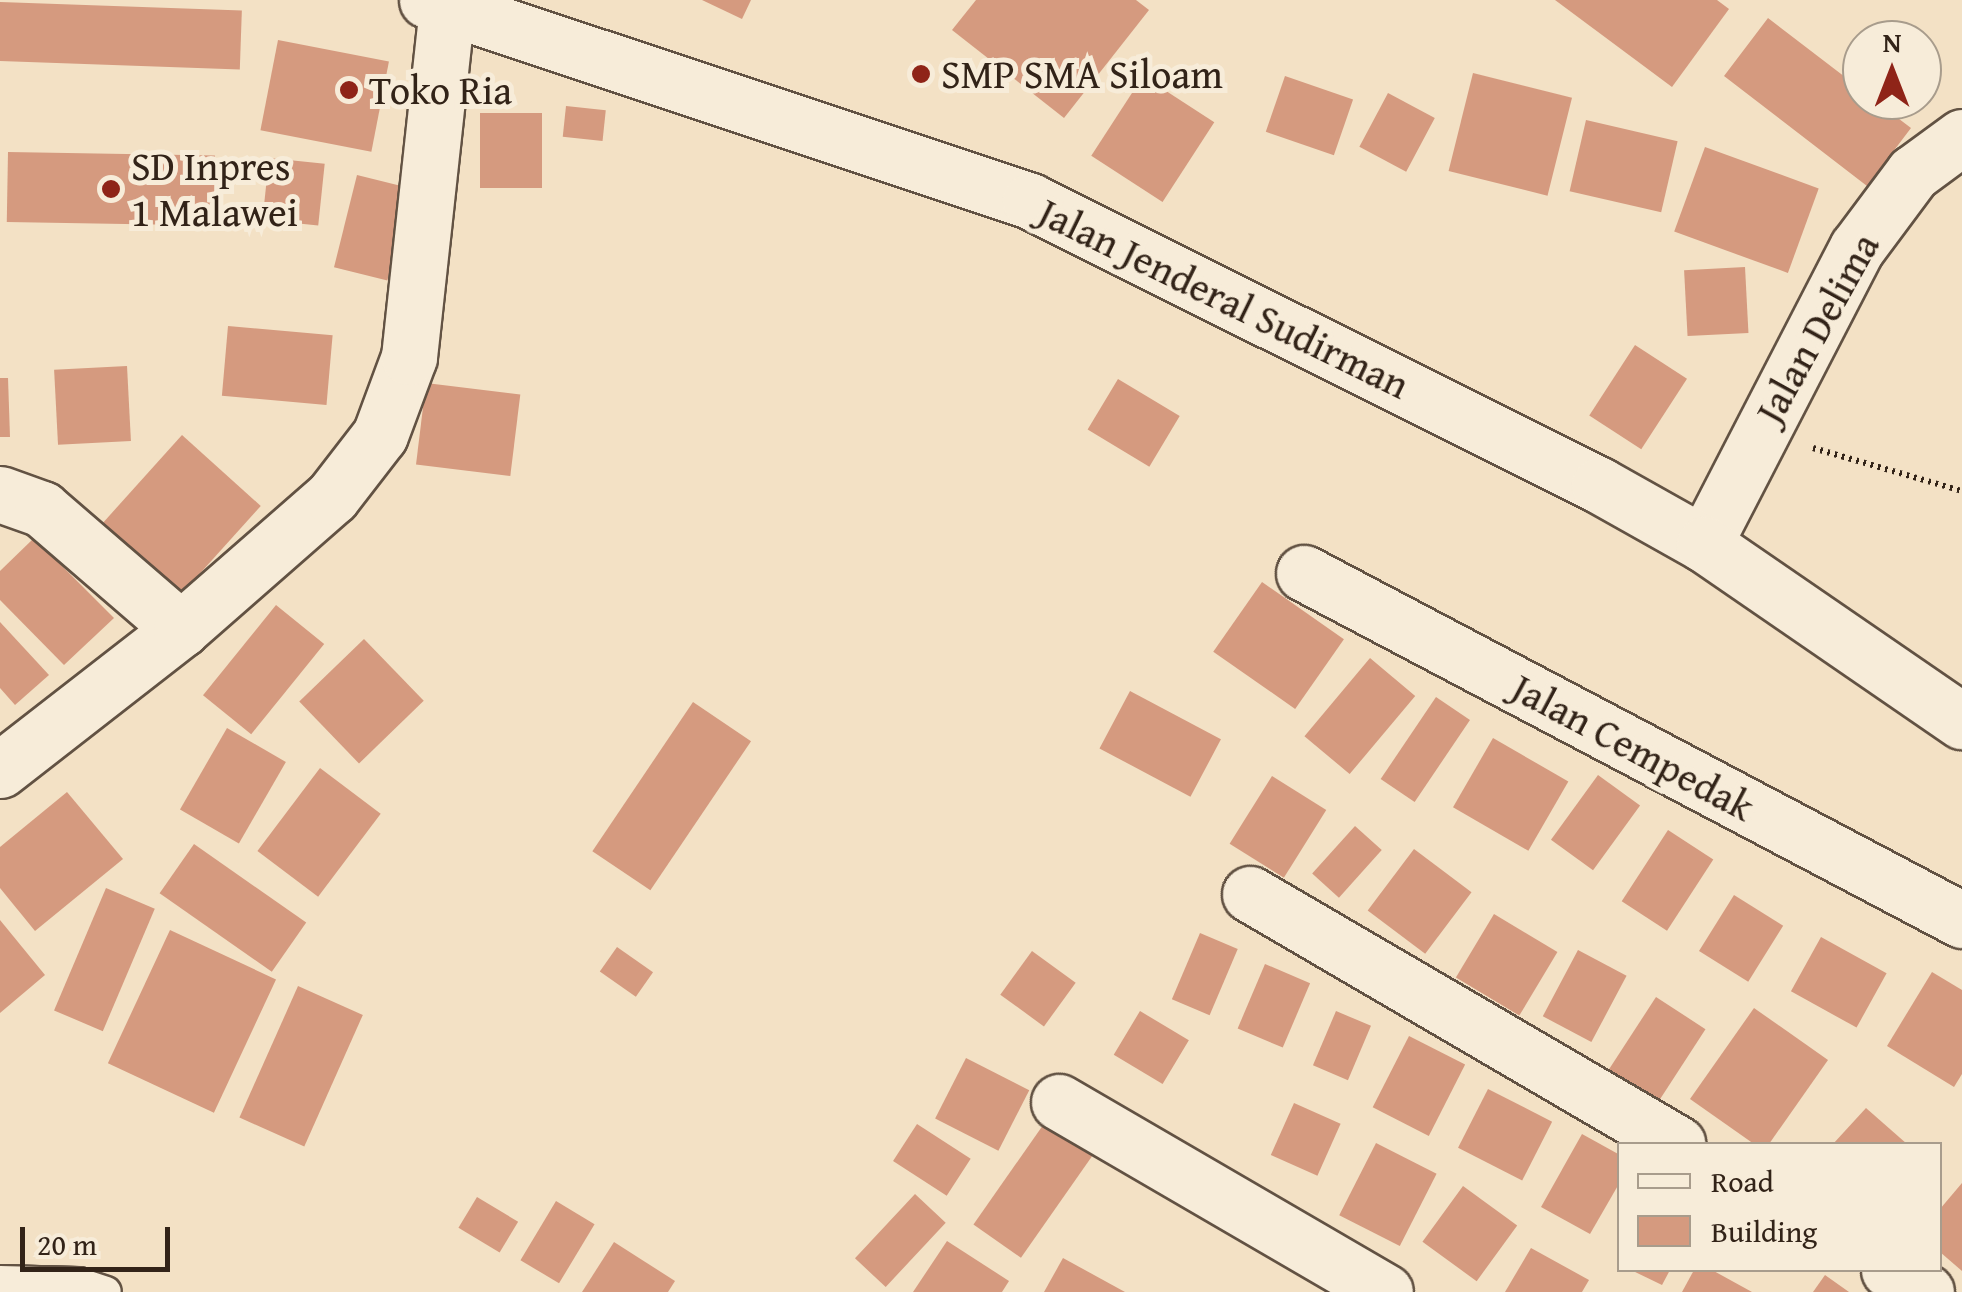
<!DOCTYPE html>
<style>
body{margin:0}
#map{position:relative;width:1962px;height:1292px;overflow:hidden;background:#f3e1c5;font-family:"Gentium Book Plus",serif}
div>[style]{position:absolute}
.building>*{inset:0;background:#d59a7f;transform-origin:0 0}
.path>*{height:6px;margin-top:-3px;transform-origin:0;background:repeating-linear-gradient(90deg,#322318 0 2.5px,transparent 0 7.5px)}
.roads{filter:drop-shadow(2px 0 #625243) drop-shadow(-2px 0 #625243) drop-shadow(0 2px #625243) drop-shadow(0 -2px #625243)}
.lane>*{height:30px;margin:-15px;padding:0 15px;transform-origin:15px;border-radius:15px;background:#f7ecd9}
.street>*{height:55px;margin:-27.5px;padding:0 27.5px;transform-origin:27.5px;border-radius:27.5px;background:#f7ecd9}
.secondary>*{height:55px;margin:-27.5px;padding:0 27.5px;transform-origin:27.5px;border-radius:27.5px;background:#f7ecd9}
.dots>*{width:28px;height:28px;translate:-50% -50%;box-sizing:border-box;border:5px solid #f7ecd9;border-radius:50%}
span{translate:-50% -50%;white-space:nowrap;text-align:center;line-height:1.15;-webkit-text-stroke:10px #f7ecd9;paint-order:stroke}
.poi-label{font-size:40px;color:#322318}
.left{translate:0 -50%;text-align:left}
.street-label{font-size:40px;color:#322318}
.legend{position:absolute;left:1617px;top:1142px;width:325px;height:130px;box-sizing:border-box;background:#f7ecd9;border:2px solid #a89c8c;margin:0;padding:12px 18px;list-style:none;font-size:30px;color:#322318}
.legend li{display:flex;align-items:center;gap:20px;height:50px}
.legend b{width:50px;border:2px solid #a89c8c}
.north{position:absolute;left:1842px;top:20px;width:100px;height:100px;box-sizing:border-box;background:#f7ecd9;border:2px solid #a89c8c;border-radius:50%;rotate:0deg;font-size:28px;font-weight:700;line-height:40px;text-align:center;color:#322318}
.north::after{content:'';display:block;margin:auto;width:35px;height:45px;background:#8f2418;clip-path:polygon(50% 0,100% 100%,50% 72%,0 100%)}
.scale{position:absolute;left:20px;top:1227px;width:150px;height:45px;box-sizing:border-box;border:5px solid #322318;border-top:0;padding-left:12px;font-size:30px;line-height:35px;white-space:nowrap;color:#322318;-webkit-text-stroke:8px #f7ecd9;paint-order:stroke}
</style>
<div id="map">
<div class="building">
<div style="clip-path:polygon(702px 0,751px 0,742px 19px)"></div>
<div style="clip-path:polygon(976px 0,1136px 0,1149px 10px,1064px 118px,952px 30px)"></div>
<div style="clip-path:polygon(1555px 0,1717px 0,1729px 9px,1672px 87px)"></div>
<div style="left:0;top:2px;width:242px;height:59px;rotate:2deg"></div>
<div style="clip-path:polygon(1768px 18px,1862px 90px,1862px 100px,1874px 100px,1911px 128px,1867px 186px,1724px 76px)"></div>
<div style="left:278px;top:40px;width:113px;height:92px;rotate:11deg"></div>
<div style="left:1473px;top:73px;width:102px;height:101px;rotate:14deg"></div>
<div style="left:1143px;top:76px;width:85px;height:95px;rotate:33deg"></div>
<div style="left:1285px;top:76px;width:72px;height:59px;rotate:19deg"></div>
<div style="left:1388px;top:93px;width:53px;height:61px;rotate:28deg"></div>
<div style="left:566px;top:106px;width:40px;height:31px;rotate:6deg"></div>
<div style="left:480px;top:113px;width:62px;height:75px"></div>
<div style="left:1586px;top:120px;width:94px;height:73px;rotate:13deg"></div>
<div style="left:1705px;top:147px;width:121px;height:90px;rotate:20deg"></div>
<div style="left:8px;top:152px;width:207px;height:70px;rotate:1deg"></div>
<div style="left:269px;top:158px;width:56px;height:62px;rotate:6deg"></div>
<div style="left:357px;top:175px;width:55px;height:95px;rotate:14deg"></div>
<div style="left:1745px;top:267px;width:66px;height:61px;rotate:87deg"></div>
<div style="left:228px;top:326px;width:105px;height:70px;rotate:5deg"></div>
<div style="left:1635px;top:345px;width:62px;height:84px;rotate:33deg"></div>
<div style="left:127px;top:366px;width:75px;height:73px;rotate:87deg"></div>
<div style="clip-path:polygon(0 378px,8px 378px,10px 437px,0 437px)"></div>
<div style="left:1118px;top:379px;width:72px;height:59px;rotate:31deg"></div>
<div style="left:426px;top:383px;width:95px;height:82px;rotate:7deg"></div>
<div style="left:182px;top:435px;width:106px;height:127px;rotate:42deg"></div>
<div style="clip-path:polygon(34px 538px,114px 618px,64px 665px,0 600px,0 571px)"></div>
<div style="left:1262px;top:582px;width:100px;height:85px;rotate:35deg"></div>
<div style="left:276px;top:605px;width:62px;height:116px;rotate:39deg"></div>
<div style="clip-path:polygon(0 622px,49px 675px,15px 705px,0 688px)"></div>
<div style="left:364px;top:639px;width:86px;height:90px;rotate:46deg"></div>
<div style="left:1370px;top:658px;width:59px;height:102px;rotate:40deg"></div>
<div style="left:1130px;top:691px;width:103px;height:65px;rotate:28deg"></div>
<div style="left:1436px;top:697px;width:41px;height:99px;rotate:34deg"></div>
<div style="left:693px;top:702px;width:70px;height:180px;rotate:34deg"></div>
<div style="left:227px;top:728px;width:68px;height:94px;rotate:30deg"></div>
<div style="left:1493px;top:738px;width:87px;height:80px;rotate:30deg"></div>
<div style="left:320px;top:768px;width:76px;height:104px;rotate:37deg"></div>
<div style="left:1598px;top:775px;width:52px;height:80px;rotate:36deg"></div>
<div style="left:1272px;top:776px;width:64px;height:80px;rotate:32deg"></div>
<div style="clip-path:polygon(67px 792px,123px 859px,35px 931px,0 888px,0 847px)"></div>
<div style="left:1355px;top:826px;width:36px;height:64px;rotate:42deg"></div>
<div style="left:1668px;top:830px;width:54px;height:85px;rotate:33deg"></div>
<div style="left:194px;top:844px;width:137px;height:60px;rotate:35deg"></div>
<div style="left:1414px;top:849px;width:72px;height:77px;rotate:37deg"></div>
<div style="left:106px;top:888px;width:53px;height:133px;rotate:23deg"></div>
<div style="left:1734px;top:895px;width:58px;height:66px;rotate:32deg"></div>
<div style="left:1494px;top:914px;width:74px;height:74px;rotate:31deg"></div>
<div style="clip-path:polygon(0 920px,45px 975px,0 1013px)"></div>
<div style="left:170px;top:930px;width:117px;height:147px;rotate:25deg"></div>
<div style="left:1200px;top:933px;width:41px;height:72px;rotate:23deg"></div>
<div style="left:1821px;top:937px;width:75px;height:62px;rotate:29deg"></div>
<div style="left:617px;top:947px;width:44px;height:30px;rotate:35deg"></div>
<div style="left:1578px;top:950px;width:55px;height:75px;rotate:28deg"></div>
<div style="left:1032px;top:951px;width:54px;height:54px;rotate:36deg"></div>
<div style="left:1265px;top:964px;width:49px;height:70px;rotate:23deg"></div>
<div style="clip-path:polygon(1932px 972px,1962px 990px,1962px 1074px,1954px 1087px,1887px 1046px)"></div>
<div style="left:298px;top:986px;width:71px;height:144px;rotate:24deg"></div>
<div style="left:1656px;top:997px;width:59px;height:91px;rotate:33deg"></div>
<div style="clip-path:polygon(1754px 1008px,1828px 1060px,1769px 1144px,1754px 1144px,1690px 1099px)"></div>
<div style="left:1140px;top:1011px;width:57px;height:51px;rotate:31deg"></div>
<div style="left:1336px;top:1011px;width:38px;height:59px;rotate:23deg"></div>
<div style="left:1409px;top:1036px;width:63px;height:80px;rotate:27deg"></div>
<div style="left:966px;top:1058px;width:71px;height:68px;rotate:27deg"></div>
<div style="left:1488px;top:1089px;width:72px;height:66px;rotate:27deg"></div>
<div style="left:1294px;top:1103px;width:51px;height:57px;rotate:24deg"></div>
<div style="clip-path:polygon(1866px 1108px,1907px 1144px,1833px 1144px)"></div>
<div style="left:1048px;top:1118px;width:58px;height:130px;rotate:35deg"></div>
<div style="left:917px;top:1124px;width:64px;height:44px;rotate:33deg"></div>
<div style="clip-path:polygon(1582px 1134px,1620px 1155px,1620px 1182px,1590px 1234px,1541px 1207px)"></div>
<div style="left:1376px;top:1143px;width:68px;height:81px;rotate:27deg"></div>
<div style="clip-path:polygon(1962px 1183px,1962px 1271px,1940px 1252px,1940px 1209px)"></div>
<div style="left:1463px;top:1186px;width:67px;height:69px;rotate:36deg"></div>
<div style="left:915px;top:1194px;width:42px;height:88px;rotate:43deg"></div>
<div style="left:477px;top:1197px;width:48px;height:36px;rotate:31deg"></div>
<div style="left:556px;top:1201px;width:45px;height:69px;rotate:31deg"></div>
<div style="clip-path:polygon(947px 1241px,1009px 1281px,1002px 1292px,913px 1292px)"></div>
<div style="clip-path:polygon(614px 1242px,675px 1281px,668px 1292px,582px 1292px)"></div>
<div style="clip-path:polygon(1531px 1248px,1589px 1280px,1582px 1292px,1505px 1292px)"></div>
<div style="clip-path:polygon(1063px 1258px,1125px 1292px,1044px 1292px)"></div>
<div style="clip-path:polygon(1631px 1270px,1670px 1270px,1662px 1285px)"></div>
<div style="clip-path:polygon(1694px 1270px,1712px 1270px,1752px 1292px,1682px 1292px)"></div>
<div style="clip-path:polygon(1825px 1275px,1849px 1292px,1813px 1292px)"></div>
</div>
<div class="path">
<div style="left:1813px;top:448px;width:155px;rotate:16.1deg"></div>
</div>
<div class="roads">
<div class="lane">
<div style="left:0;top:1281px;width:79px;rotate:1.5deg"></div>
<div style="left:79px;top:1283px;width:28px;rotate:18deg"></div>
</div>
<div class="street">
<div style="left:0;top:494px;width:45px;rotate:19.7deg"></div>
<div style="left:42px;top:509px;width:184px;rotate:40.8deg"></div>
<div style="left:1704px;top:544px;width:333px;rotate:-62.7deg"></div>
<div style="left:1857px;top:248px;width:94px;rotate:-53.3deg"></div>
<div style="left:1913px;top:173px;width:61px;rotate:-36.3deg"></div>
<div style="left:1304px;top:573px;width:744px;rotate:27.81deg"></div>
<div style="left:0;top:770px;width:229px;rotate:-37.9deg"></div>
<div style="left:181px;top:629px;width:201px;rotate:-41.2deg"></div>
<div style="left:332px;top:497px;width:78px;rotate:-52.3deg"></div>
<div style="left:380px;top:435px;width:83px;rotate:-69.6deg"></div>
<div style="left:409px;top:357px;width:359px;rotate:-83.8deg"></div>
<div style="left:1250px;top:894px;width:495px;rotate:30.3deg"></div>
<div style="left:1059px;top:1102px;width:377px;rotate:30.2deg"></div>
<div style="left:1889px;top:1270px;width:43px;rotate:30.7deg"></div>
</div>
<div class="secondary">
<div style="left:427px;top:0;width:636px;rotate:18.43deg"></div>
<div style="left:1030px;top:201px;width:636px;rotate:26.52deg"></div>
<div style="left:1599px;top:485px;width:120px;rotate:29.3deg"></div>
<div style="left:1704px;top:544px;width:313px;rotate:34.5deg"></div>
</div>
</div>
<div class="dots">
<div style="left:921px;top:74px;background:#8f2418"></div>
<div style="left:349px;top:90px;background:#8f2418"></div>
<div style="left:111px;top:189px;background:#8f2418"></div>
</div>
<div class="poi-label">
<span class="left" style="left:941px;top:74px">SMP SMA Siloam</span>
<span class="left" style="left:369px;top:90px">Toko Ria</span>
<span class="left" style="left:131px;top:189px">SD Inpres<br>1 Malawei</span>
</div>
<div class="street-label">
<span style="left:1224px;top:298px;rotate:26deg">Jalan Jenderal Sudirman</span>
<span style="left:1817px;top:328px;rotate:-61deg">Jalan Delima</span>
<span style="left:1633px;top:747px;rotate:28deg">Jalan Cempedak</span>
</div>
<ul class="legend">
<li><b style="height:12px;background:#f7ecd9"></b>Road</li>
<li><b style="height:28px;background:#d59a7f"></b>Building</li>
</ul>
<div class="north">N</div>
<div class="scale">20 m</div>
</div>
